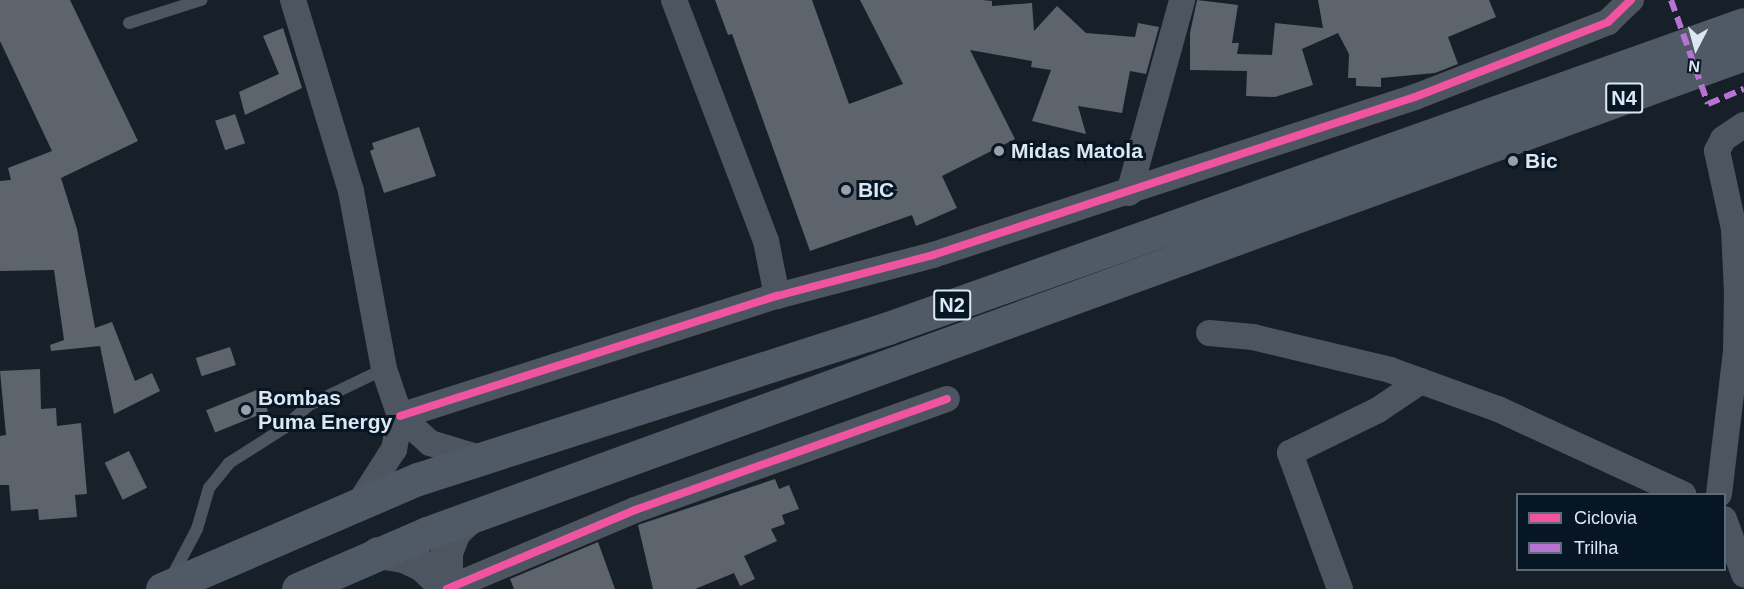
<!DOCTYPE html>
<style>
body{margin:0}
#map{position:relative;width:1744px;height:589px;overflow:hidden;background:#171f28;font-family:Helvetica,sans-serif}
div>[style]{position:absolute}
.building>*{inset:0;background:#5d646c;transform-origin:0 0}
.service>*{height:12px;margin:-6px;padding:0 6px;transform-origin:6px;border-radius:6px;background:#4d5660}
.minor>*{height:26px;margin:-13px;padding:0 13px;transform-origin:13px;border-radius:13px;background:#4d5660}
.tertiary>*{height:32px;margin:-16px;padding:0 16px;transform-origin:16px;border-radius:16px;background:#4d5660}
.trunk>*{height:33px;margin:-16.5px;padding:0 16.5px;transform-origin:16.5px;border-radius:16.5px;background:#505a66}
.quiet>*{height:6px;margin-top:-3px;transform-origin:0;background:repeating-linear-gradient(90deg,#b673d3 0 12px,transparent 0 18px)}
.cycleway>*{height:8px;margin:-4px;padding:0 4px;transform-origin:4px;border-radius:4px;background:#f153a3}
.dots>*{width:16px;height:16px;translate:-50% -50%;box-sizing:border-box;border:3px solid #071625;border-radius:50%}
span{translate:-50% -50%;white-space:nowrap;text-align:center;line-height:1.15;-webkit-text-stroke:6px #071625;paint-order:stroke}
.shield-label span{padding:2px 4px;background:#071625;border:2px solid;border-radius:4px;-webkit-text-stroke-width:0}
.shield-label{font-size:20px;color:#dde7f2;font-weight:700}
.poi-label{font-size:21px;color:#dde7f2;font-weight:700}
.left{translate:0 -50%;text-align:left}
.legend{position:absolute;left:1516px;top:493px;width:210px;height:78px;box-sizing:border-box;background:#071625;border:2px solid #5d6a77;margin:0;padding:8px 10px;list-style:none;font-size:18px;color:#dde7f2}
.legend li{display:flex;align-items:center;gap:12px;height:30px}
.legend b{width:30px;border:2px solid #5d6a77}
.north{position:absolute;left:1666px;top:18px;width:60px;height:60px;-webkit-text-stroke:4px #071625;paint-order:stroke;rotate:186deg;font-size:16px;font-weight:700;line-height:24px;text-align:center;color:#dde7f2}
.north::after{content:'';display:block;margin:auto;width:21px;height:27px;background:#dde7f2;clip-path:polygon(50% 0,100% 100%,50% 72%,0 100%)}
</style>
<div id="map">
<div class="building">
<div style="clip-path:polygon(0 0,70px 0,138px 141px,61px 178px,77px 229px,95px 328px,112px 322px,135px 381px,152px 373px,160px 391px,114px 414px,100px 346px,51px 351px,50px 345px,64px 340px,54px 270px,0 271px,0 181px,11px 180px,8px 168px,52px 151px,0 41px)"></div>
<div style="clip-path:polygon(715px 0,812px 0,849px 104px,903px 84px,860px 0,982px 0,992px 1px,992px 6px,1032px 3px,1034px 31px,1057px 6px,1086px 33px,1135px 37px,1138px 23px,1159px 27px,1146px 74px,1130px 71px,1122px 113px,1078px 106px,1086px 134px,1032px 121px,1051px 70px,1031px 67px,1032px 61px,970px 50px,1015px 139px,942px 176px,957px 208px,916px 226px,912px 215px,810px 251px,732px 34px,728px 35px)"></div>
<div style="clip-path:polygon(1197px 0,1238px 5px,1232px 43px,1239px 43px,1237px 54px,1272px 55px,1275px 23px,1323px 28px,1318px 0,1489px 0,1496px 17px,1448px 37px,1458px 64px,1435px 73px,1381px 78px,1381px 87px,1356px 86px,1356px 78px,1348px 78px,1349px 54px,1338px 33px,1302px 49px,1313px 85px,1275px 97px,1246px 96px,1247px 71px,1190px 70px,1190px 33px)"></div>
<div style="clip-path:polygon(283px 28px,302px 88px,245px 115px,239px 92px,279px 74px,263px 36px)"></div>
<div style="left:235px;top:114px;width:31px;height:21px;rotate:71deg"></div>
<div style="clip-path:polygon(419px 127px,436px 176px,384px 193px,370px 151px,374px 149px,372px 143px)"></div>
<div style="left:230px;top:347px;width:19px;height:36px;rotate:72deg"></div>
<div style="clip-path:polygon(40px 369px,41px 409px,56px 408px,57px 426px,81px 423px,87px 494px,75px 495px,77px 517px,39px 520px,38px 509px,11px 511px,9px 485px,0 485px,0 436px,6px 435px,0 371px)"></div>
<div style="left:259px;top:389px;width:24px;height:57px;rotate:68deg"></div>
<div style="left:129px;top:451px;width:41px;height:27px;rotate:64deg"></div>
<div style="clip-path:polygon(775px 479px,779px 489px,789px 485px,799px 509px,782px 515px,785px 524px,771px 529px,777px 541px,744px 556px,755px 579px,740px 586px,734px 573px,695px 589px,653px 589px,638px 525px)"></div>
<div style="clip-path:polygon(598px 542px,615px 589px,514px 589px,510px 579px)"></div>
</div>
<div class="service">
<div style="left:129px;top:23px;width:76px;rotate:-17.7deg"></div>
<div style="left:171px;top:578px;width:55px;rotate:-62deg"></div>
<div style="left:197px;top:529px;width:43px;rotate:-73.7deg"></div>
<div style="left:209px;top:488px;width:32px;rotate:-51deg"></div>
<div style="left:229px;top:463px;width:65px;rotate:-32.5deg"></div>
<div style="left:284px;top:428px;width:34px;rotate:-43deg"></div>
<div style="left:309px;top:405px;width:83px;rotate:-25.6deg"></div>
</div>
<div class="minor">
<div style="left:293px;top:0;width:200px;rotate:73.1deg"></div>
<div style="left:351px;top:191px;width:181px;rotate:79.5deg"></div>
<div style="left:384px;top:369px;width:50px;rotate:71.2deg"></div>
<div style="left:400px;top:416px;width:34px;rotate:100deg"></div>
<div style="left:394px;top:449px;width:65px;rotate:122.5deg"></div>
<div style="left:674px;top:0;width:258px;rotate:69.1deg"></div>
<div style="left:766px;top:241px;width:56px;rotate:78.7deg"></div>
<div style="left:1129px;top:193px;width:200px;rotate:-74.6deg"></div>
<div style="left:1209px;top:333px;width:44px;rotate:5.2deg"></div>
<div style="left:1253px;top:337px;width:141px;rotate:13.5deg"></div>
<div style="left:1390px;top:370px;width:115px;rotate:19.9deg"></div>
<div style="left:1498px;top:409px;width:204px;rotate:24.7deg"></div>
<div style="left:400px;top:416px;width:396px;rotate:-17.7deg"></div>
<div style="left:777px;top:296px;width:161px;rotate:-14.7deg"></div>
<div style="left:933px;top:255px;width:507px;rotate:-18.15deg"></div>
<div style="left:1415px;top:97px;width:207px;rotate:-21.2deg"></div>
<div style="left:1608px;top:22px;width:32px;rotate:-44deg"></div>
<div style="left:400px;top:416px;width:40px;rotate:42deg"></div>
<div style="left:430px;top:443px;width:52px;rotate:16.7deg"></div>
<div style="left:1719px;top:494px;width:143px;rotate:-83.2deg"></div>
<div style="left:1736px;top:352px;width:59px;rotate:-89deg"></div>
<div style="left:1737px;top:293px;width:64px;rotate:-92.7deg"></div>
<div style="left:1734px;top:229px;width:80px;rotate:-102.3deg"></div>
<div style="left:1717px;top:151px;width:13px;rotate:-63deg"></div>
<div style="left:1723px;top:139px;width:25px;rotate:-34deg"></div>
<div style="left:1724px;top:519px;width:59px;rotate:70deg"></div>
<div style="left:447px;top:589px;width:204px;rotate:-22.8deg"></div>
<div style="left:635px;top:510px;width:331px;rotate:-19.6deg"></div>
<div style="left:1340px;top:589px;width:145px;rotate:-110.2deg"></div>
<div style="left:1290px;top:453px;width:98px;rotate:-26deg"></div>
<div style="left:1378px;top:410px;width:52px;rotate:-34deg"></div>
</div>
<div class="tertiary">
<div style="left:378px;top:553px;width:26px;rotate:9deg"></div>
<div style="left:404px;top:557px;width:21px;rotate:25deg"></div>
<div style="left:423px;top:566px;width:33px;rotate:44deg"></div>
<div style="left:447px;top:589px;width:36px;rotate:-90deg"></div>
<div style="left:447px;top:553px;width:22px;rotate:-69deg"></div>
<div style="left:455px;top:532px;width:21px;rotate:-43deg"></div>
</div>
<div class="trunk">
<div style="left:162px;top:589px;width:279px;rotate:-23.3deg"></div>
<div style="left:418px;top:479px;width:494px;rotate:-17.8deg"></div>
<div style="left:888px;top:328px;width:908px;rotate:-19.55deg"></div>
<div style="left:298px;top:589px;width:141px;rotate:-23.5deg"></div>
<div style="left:427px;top:533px;width:1401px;rotate:-19.99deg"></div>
</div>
<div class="quiet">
<div style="left:1671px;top:0;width:110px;rotate:70.4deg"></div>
<div style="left:1708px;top:104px;width:39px;rotate:-23deg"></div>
</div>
<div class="cycleway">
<div style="left:400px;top:416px;width:396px;rotate:-17.7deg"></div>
<div style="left:777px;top:296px;width:161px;rotate:-14.7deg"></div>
<div style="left:933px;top:255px;width:507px;rotate:-18.15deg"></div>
<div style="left:1415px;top:97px;width:207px;rotate:-21.2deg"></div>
<div style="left:1608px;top:22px;width:32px;rotate:-44deg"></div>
<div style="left:447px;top:589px;width:204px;rotate:-22.8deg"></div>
<div style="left:635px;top:510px;width:331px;rotate:-19.6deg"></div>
</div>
<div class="dots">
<div style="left:999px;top:151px;background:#98a1ab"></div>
<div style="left:1513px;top:161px;background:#98a1ab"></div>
<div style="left:846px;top:190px;background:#98a1ab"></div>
<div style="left:246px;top:410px;background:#98a1ab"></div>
</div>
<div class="shield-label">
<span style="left:1624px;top:98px">N4</span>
<span style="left:952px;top:305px">N2</span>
</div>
<div class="poi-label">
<span class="left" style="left:1011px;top:151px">Midas Matola</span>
<span class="left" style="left:1525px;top:161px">Bic</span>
<span class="left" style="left:858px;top:190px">BIC</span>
<span class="left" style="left:258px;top:410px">Bombas<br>Puma Energy</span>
</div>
<ul class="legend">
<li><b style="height:8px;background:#f153a3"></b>Ciclovia</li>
<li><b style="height:8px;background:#b673d3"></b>Trilha</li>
</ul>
<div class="north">N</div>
</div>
